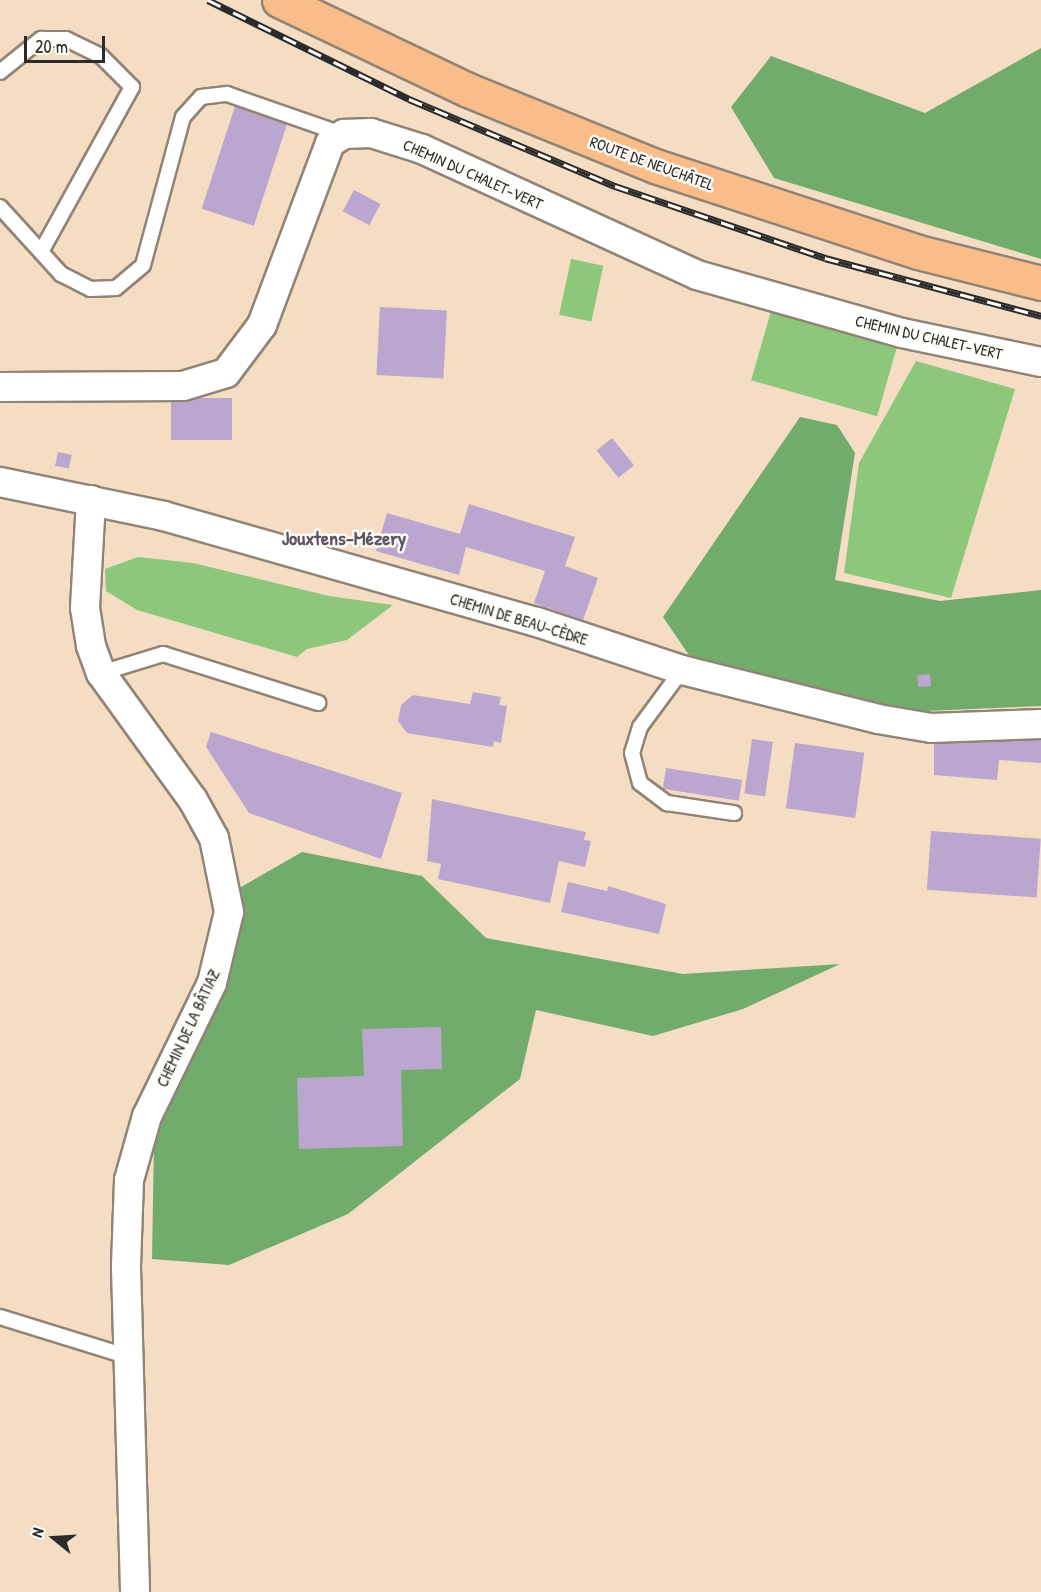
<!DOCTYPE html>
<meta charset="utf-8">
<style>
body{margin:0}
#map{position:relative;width:1041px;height:1592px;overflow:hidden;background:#f5ddc3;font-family:"Patrick Hand",sans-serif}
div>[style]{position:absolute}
.green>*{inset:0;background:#8cc77c;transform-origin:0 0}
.forest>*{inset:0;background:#71ac6c}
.building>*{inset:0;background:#baa6ce;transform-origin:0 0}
.roads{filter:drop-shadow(2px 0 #908477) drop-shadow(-2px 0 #908477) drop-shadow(0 2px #908477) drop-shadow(0 -2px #908477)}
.lane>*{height:14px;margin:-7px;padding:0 7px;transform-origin:7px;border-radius:7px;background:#fff}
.street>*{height:28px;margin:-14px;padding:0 14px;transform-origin:14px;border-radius:14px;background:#fff}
.primary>*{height:33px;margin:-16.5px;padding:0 16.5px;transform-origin:16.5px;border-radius:16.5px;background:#f8bd88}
.rail>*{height:7px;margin-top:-3.5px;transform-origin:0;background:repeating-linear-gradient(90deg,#fdfcf7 0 14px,#2b2b2b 0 28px);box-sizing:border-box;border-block:2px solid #2b2b2b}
span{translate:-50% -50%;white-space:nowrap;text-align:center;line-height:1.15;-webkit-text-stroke:5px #fdfcf7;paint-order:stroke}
.street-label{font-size:16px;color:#2b2b2b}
.quarter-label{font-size:20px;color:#5d5664;font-weight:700}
.north{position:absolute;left:24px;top:1508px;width:60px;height:60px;-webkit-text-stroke:4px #fdfcf7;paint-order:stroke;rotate:288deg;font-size:16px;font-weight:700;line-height:24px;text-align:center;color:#2b2b2b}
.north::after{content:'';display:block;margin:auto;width:21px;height:27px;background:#2b2b2b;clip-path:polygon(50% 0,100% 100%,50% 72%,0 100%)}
.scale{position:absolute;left:24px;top:36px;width:81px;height:27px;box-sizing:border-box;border:3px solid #2b2b2b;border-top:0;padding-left:8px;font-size:18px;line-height:21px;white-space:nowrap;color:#2b2b2b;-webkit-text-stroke:4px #fdfcf7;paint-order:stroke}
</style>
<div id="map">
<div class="green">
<div style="left:571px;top:259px;width:33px;height:57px;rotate:12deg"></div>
<div style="left:771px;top:311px;width:131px;height:72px;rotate:16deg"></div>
<div style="clip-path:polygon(916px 361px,1015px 389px,951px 598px,844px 573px,859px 463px)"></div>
<div style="clip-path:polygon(138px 557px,193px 563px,329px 596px,393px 605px,347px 640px,307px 649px,297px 657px,137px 610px,106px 591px,105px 569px)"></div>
</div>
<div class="forest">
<div style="clip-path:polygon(1041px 48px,1041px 259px,774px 178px,731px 107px,771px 56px,925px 113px)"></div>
<div style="clip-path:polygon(800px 417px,837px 425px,855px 453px,835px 580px,940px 601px,1041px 590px,1041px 706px,879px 713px,693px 661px,663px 617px)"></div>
<div style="clip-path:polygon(302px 852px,422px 876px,486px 938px,683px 974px,840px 964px,743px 1009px,653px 1036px,536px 1010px,520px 1079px,348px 1214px,229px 1265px,152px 1259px,155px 1080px,241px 887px)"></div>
</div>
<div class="building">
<div style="left:235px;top:106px;width:55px;height:108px;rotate:18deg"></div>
<div style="left:354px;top:190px;width:30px;height:24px;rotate:28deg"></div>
<div style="left:380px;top:307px;width:67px;height:68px;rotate:3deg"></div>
<div style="left:171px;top:398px;width:61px;height:42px"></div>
<div style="left:612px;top:438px;width:35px;height:20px;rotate:51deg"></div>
<div style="left:58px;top:452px;width:14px;height:14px;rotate:12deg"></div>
<div style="clip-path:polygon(469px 504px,575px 537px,565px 566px,598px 578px,583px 620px,534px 603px,545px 571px,466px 547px,459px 575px,376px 551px,387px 513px,460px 534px)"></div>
<div style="left:930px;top:674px;width:12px;height:13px;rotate:85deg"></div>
<div style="clip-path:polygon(473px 692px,501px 697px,499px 705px,507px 706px,501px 743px,494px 741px,493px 747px,407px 733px,398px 721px,401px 705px,413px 695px,470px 704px)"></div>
<div style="clip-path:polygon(1041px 731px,1041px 763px,999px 760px,997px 780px,934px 775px,934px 734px)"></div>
<div style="clip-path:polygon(211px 732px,402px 793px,381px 859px,249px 813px,206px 747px)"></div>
<div style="left:752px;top:739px;width:21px;height:55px;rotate:8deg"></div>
<div style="left:795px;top:743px;width:70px;height:66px;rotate:8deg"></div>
<div style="left:666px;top:768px;width:77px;height:21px;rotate:9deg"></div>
<div style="clip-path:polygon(432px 799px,586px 832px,584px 840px,591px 841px,585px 867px,559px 861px,550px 903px,438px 879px,441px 864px,427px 861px)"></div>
<div style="left:931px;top:831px;width:110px;height:59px;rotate:4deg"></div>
<div style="clip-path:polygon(568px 882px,607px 891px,608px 886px,666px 904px,659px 934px,561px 912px)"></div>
<div style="clip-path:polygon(441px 1027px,442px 1069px,401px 1070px,403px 1146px,299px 1149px,297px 1078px,364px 1076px,362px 1029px)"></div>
</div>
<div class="roads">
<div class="lane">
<div style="left:0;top:72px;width:53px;rotate:-38.8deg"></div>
<div style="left:41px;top:39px;width:25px"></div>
<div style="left:66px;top:39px;width:39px;rotate:26deg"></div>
<div style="left:101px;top:56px;width:44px;rotate:45deg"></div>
<div style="left:132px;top:87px;width:188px;rotate:118.9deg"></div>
<div style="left:0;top:207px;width:91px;rotate:47.7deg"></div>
<div style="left:61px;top:274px;width:33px;rotate:27deg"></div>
<div style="left:90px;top:289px;width:26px;rotate:-2deg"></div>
<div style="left:116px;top:288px;width:35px;rotate:-40deg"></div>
<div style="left:143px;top:265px;width:153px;rotate:-74.9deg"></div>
<div style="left:183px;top:117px;width:27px;rotate:-48deg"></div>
<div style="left:201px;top:97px;width:26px;rotate:-7deg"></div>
<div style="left:227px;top:94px;width:122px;rotate:19.2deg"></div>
<div style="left:682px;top:670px;width:71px;rotate:126.4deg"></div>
<div style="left:640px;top:727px;width:27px;rotate:107deg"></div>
<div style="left:632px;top:753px;width:31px;rotate:75deg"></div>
<div style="left:640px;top:783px;width:34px;rotate:37deg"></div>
<div style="left:667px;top:803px;width:68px;rotate:8.5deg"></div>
<div style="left:101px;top:673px;width:65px;rotate:-17deg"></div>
<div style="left:163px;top:654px;width:163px;rotate:17.5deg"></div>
<div style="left:0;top:1317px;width:135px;rotate:17.2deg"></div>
</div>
<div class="street">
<div style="left:0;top:387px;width:183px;rotate:-0.3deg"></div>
<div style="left:183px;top:386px;width:45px;rotate:-16.8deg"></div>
<div style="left:226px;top:373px;width:60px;rotate:-53.1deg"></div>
<div style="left:262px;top:325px;width:194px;rotate:-69.5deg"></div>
<div style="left:330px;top:143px;width:17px;rotate:-33deg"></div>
<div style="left:344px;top:134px;width:27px;rotate:-2deg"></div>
<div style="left:371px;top:133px;width:53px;rotate:17.4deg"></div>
<div style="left:422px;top:149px;width:302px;rotate:24.6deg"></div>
<div style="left:697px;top:275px;width:213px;rotate:15.8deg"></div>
<div style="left:902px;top:333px;width:142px;rotate:11.8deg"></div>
<div style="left:0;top:482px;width:167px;rotate:11.7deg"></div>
<div style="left:164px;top:516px;width:388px;rotate:15.9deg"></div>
<div style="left:537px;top:622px;width:153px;rotate:18.3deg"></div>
<div style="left:682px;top:670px;width:202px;rotate:14deg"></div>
<div style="left:878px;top:719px;width:54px;rotate:9.6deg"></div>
<div style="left:931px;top:728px;width:110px;rotate:-2.1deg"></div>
<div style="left:91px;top:500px;width:108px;rotate:93.2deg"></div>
<div style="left:85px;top:608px;width:38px;rotate:81deg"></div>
<div style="left:91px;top:646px;width:29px;rotate:70deg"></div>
<div style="left:101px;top:673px;width:157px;rotate:54.1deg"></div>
<div style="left:193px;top:800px;width:43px;rotate:61.1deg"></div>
<div style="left:214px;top:838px;width:76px;rotate:78.5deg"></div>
<div style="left:229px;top:912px;width:73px;rotate:103.5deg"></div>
<div style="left:212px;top:983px;width:148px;rotate:116deg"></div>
<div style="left:147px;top:1116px;width:66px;rotate:105.7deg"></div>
<div style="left:129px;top:1180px;width:87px;rotate:92deg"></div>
<div style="left:126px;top:1267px;width:325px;rotate:88.4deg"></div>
</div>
<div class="primary">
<div style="left:279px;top:0;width:209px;rotate:25.5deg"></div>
<div style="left:468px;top:90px;width:202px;rotate:22.1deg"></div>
<div style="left:655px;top:166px;width:277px;rotate:18.1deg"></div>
<div style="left:918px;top:252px;width:127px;rotate:14.1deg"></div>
</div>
</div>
<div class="rail">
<div style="left:208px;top:0;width:224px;rotate:26.2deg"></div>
<div style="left:409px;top:99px;width:224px;rotate:22.9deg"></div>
<div style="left:615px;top:186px;width:222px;rotate:18.9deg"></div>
<div style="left:825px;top:258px;width:224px;rotate:15deg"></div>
</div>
<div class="street-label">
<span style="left:652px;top:163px;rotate:20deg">ROUTE DE NEUCHÂTEL</span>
<span style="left:473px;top:174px;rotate:24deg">CHEMIN DU CHALET-VERT</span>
<span style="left:929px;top:337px;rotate:13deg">CHEMIN DU CHALET-VERT</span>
<span style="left:519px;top:619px;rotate:17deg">CHEMIN DE BEAU-CÈDRE</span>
<span style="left:188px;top:1028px;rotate:-65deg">CHEMIN DE LA BÂTIAZ</span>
</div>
<div class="quarter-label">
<span style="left:344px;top:537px">Jouxtens-Mézery</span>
</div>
<div class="north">N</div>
<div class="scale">20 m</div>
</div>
